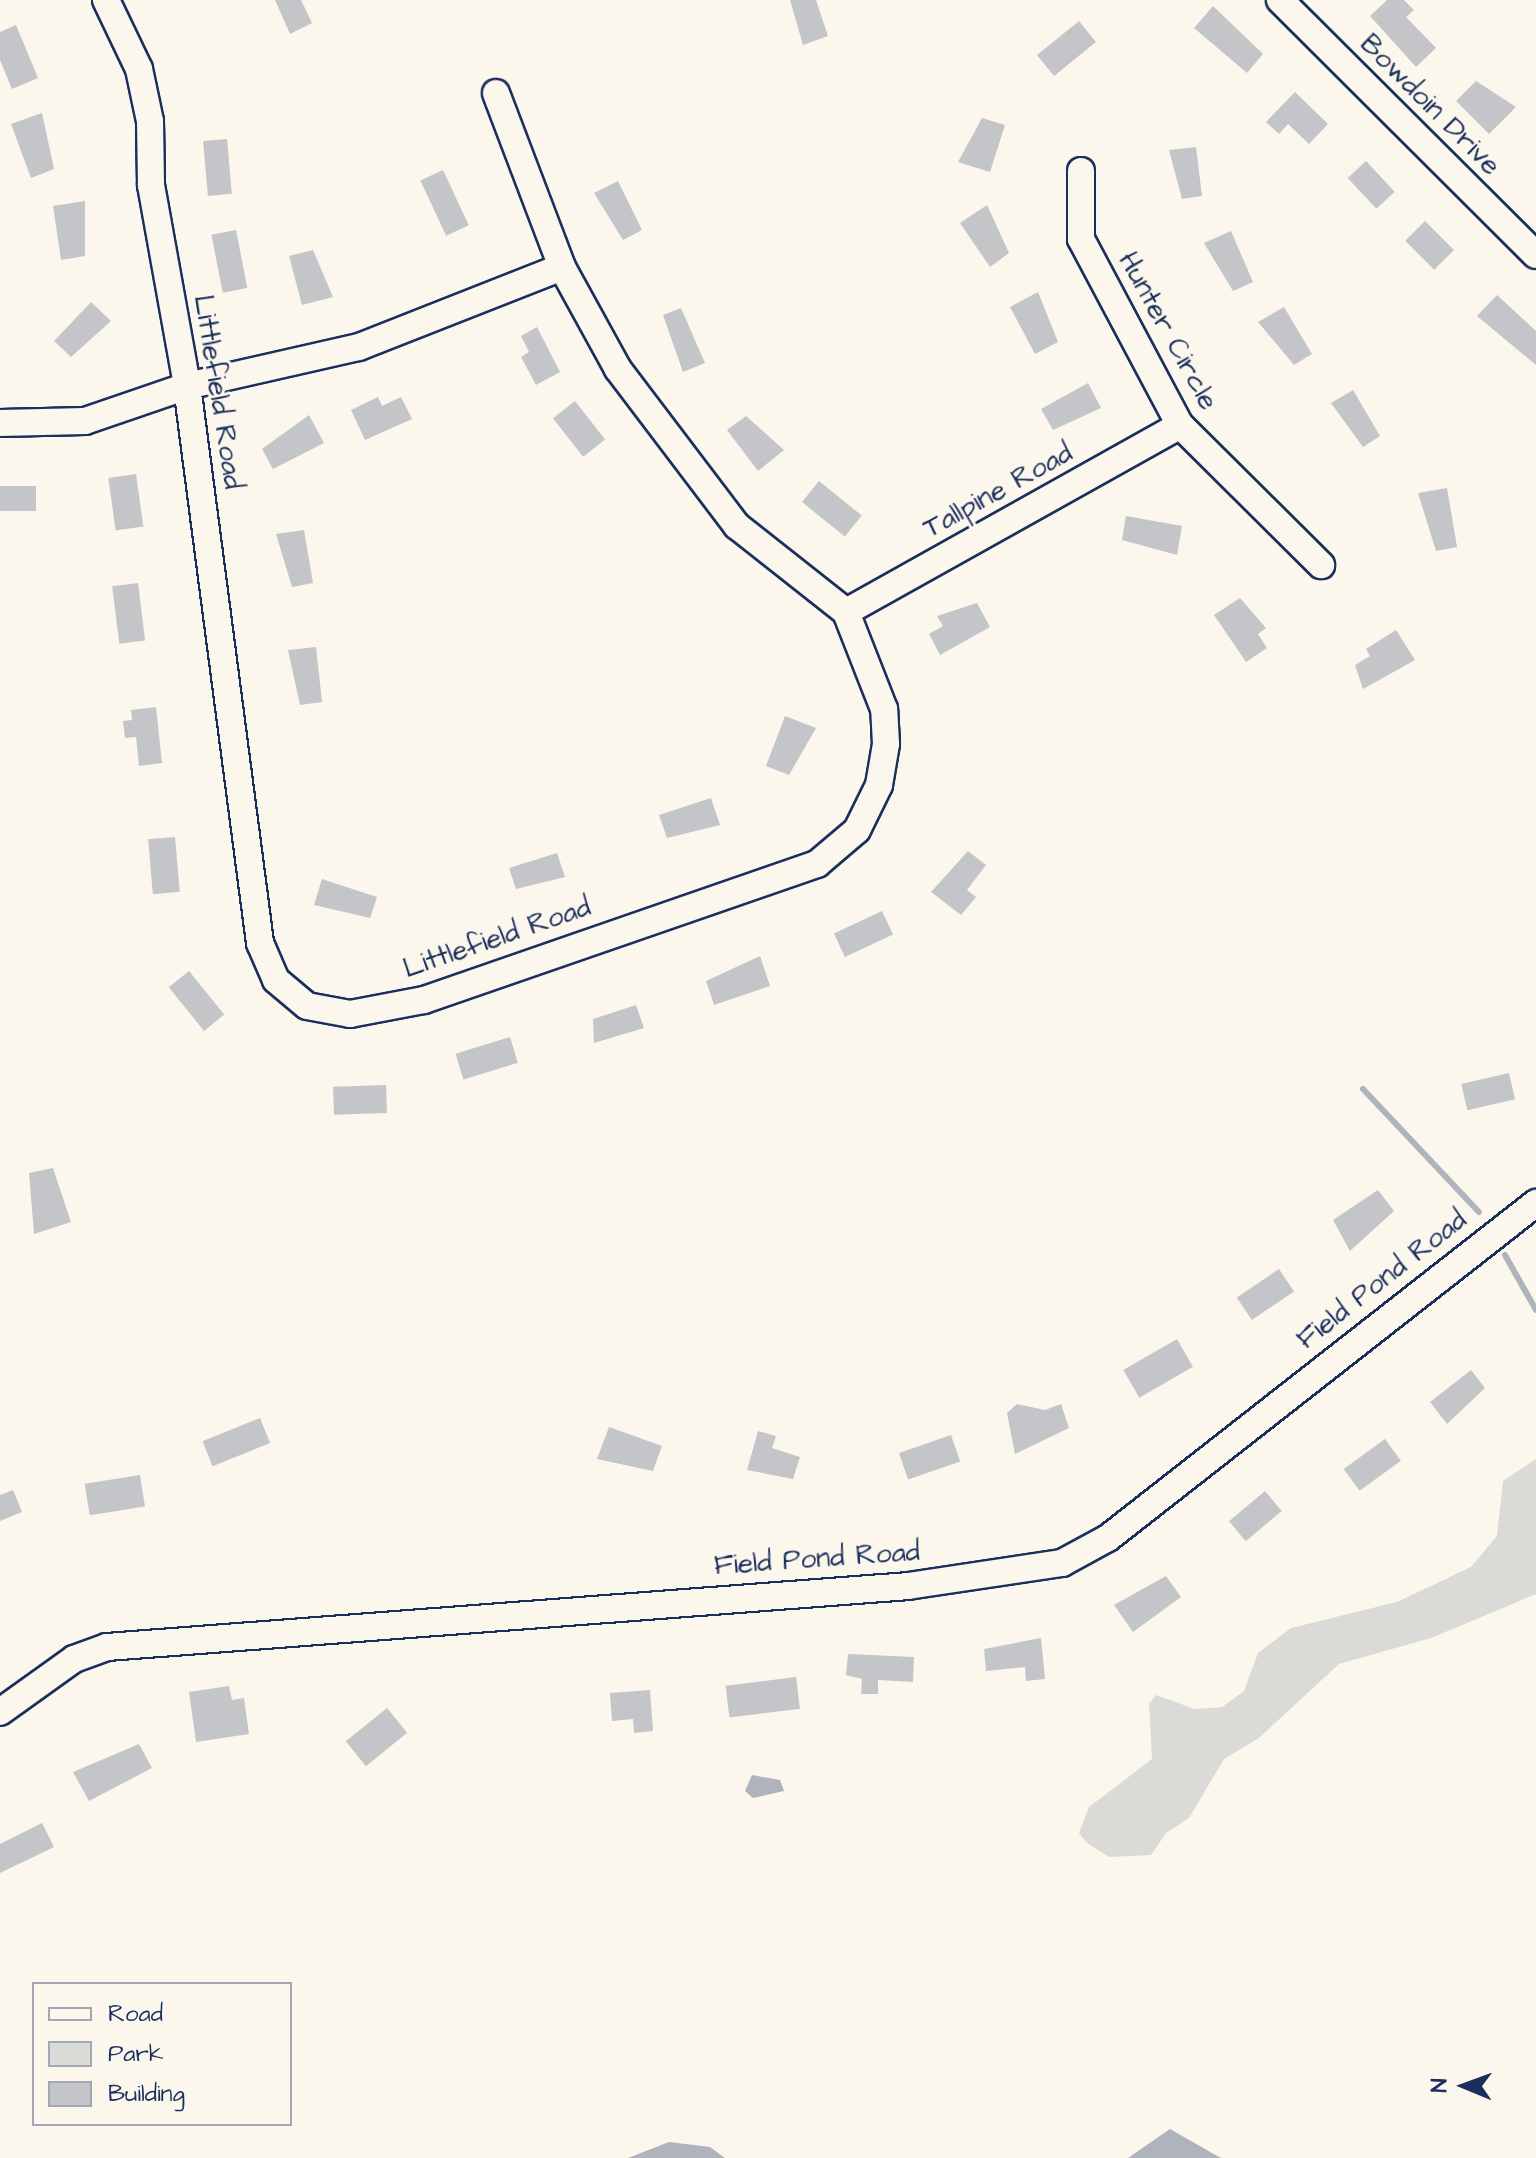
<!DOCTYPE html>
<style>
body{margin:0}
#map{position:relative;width:1536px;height:2158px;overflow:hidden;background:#fbf7ec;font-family:"Architects Daughter",sans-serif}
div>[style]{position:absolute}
.green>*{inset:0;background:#dadad7}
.water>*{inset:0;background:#afb3bb}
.stream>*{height:6px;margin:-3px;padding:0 3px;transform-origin:3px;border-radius:3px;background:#afb3bb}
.building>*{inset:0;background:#c3c5c9;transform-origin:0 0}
.roads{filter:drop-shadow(2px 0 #1b2f5e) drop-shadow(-2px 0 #1b2f5e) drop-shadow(0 2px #1b2f5e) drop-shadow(0 -2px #1b2f5e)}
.minor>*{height:26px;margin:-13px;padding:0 13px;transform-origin:13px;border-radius:13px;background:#fbf7ec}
span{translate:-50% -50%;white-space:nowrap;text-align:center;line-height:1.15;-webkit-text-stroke:6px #fbf7ec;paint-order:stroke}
.street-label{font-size:28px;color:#1b2f5e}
.legend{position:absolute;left:32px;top:1982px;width:260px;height:144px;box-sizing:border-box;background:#fbf7ec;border:2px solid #a1a7b3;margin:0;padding:10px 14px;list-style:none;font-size:24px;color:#1b2f5e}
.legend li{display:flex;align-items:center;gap:16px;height:40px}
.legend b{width:40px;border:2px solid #a1a7b3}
.north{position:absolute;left:1424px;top:2046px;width:80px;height:80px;-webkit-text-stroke:6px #fbf7ec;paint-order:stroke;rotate:271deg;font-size:22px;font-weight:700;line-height:32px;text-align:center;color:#1b2f5e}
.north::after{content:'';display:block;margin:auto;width:28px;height:36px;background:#1b2f5e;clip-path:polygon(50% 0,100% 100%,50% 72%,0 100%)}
</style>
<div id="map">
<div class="green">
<div style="clip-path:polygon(1536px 1459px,1536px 1594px,1431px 1638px,1339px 1664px,1259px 1738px,1224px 1759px,1189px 1818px,1166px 1833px,1151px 1855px,1109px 1857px,1087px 1843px,1079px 1833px,1089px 1807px,1152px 1759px,1149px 1704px,1156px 1695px,1195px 1709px,1222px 1707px,1244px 1691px,1258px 1653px,1291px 1628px,1397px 1602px,1471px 1567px,1497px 1536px,1503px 1481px)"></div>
</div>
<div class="water">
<div style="clip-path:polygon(752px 1775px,780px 1780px,784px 1791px,753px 1798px,745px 1791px)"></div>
<div style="clip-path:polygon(1170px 2129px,1212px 2153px,1221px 2158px,1128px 2158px)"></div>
<div style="clip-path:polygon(669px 2142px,710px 2147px,725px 2158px,628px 2158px)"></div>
</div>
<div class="stream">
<div style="left:1363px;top:1089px;width:169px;rotate:46.7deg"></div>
<div style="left:1505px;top:1255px;width:63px;rotate:60.6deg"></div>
</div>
<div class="building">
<div style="clip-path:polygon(275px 0,301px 0,312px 23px,290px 34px)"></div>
<div style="clip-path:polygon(790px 0,816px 0,828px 36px,803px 45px)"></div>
<div style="clip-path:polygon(1387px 0,1404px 0,1414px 10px,1406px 17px,1436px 48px,1416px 67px,1370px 16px)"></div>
<div style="clip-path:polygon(1213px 6px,1263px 54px,1247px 73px,1194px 28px)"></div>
<div style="left:1079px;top:21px;width:27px;height:54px;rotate:51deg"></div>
<div style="clip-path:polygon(16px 25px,38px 78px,12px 89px,0 60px,0 32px)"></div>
<div style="clip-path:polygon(1476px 81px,1516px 107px,1489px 134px,1456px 101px)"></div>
<div style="clip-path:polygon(1295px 92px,1328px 124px,1309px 144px,1288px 124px,1279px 134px,1266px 122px)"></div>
<div style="clip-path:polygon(42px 113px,54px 169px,31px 178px,11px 124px)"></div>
<div style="clip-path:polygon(982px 118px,1005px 125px,990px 172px,958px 162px)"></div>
<div style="left:227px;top:139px;width:55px;height:24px;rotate:85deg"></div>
<div style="clip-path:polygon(1196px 147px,1202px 196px,1182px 199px,1169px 150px)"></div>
<div style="left:1366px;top:161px;width:42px;height:25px;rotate:47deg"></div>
<div style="left:443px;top:170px;width:61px;height:25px;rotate:65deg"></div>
<div style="clip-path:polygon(618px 181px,642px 230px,623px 240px,594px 193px)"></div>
<div style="clip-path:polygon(85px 201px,85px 256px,61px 260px,53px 206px)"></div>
<div style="clip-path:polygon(987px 205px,1009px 253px,990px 267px,960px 223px)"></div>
<div style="left:1425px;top:221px;width:41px;height:28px;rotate:45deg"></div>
<div style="left:236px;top:230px;width:59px;height:25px;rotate:79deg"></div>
<div style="clip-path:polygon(1231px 231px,1253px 282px,1233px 291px,1204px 243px)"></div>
<div style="clip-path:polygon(313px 250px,333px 297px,302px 305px,289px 256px)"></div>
<div style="clip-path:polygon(1038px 292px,1058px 342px,1035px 354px,1010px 307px)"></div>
<div style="clip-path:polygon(1497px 295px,1536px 331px,1536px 365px,1477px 316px)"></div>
<div style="clip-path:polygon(91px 302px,111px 321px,71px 357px,54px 341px)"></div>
<div style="clip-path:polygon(1284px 307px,1312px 354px,1294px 365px,1258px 322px)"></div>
<div style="clip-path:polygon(681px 308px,705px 363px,683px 372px,663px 315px)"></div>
<div style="clip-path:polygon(537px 327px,560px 372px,536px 385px,521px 357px,529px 352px,521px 336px)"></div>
<div style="clip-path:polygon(1088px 383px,1101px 408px,1053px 430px,1041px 409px)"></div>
<div style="clip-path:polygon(1353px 390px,1380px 436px,1363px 447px,1331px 403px)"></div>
<div style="clip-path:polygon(378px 397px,382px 406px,401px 397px,412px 419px,365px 440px,351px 410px)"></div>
<div style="left:575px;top:401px;width:49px;height:28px;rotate:52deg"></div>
<div style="clip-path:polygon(309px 415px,324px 443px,273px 469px,262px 449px)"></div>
<div style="clip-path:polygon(746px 416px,784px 450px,758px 471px,727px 430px)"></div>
<div style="left:136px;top:474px;width:53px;height:28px;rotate:82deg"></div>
<div style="left:819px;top:481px;width:55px;height:27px;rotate:39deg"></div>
<div style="left:0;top:486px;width:36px;height:25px"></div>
<div style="clip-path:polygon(1447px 488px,1457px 547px,1436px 551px,1418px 493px)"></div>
<div style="clip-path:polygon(1126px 516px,1182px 526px,1177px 555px,1122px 540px)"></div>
<div style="clip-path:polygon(304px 530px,313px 583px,292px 587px,276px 534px)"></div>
<div style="left:138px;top:583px;width:58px;height:26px;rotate:83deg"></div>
<div style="clip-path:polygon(1240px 598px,1266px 628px,1258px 634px,1267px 648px,1246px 662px,1214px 615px)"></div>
<div style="clip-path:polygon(977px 603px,990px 627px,940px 655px,929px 634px,943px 626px,937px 616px)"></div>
<div style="clip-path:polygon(1396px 630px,1415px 660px,1363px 689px,1355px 665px,1370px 656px,1366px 649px)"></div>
<div style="clip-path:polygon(316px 647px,322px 702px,300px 705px,288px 650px)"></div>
<div style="clip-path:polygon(156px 707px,162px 763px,139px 766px,136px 737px,125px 738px,123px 721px,132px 720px,131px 710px)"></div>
<div style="clip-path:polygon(785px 716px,816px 728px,789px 775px,766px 766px)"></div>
<div style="clip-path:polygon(711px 798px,720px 825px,667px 838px,659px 815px)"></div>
<div style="left:175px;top:837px;width:55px;height:27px;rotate:85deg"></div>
<div style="clip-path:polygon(968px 851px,986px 865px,967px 890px,976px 897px,961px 915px,931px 892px)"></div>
<div style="clip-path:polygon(557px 853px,565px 877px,516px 889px,509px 868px)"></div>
<div style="clip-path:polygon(322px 879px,377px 897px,370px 918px,314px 905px)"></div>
<div style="left:882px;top:911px;width:26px;height:53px;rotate:65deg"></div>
<div style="clip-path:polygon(760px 956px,770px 986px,714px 1005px,706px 981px)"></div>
<div style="left:189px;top:971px;width:56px;height:26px;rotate:51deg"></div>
<div style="clip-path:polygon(636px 1005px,644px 1028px,594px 1043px,593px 1019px)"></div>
<div style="left:510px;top:1037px;width:27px;height:57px;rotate:73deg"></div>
<div style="left:1509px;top:1073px;width:27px;height:49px;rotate:77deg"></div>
<div style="left:386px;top:1085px;width:28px;height:53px;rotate:88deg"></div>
<div style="clip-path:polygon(53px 1168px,71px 1222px,34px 1234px,29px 1173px)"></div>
<div style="clip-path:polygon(1378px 1190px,1394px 1211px,1350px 1251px,1333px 1220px)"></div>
<div style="left:1279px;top:1269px;width:27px;height:51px;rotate:56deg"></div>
<div style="left:1177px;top:1339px;width:32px;height:62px;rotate:60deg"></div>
<div style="clip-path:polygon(1471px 1370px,1485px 1388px,1447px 1424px,1430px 1402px)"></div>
<div style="clip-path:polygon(1017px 1404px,1045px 1410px,1061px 1404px,1069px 1428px,1015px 1454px,1007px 1413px)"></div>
<div style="left:260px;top:1418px;width:27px;height:62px;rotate:68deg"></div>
<div style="clip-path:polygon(609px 1427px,662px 1446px,653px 1471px,597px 1459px)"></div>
<div style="clip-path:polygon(758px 1431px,776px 1436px,772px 1448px,800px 1457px,793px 1479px,747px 1470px)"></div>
<div style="left:951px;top:1435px;width:28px;height:55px;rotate:71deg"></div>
<div style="left:1385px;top:1439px;width:27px;height:51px;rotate:54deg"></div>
<div style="left:140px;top:1475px;width:32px;height:56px;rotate:81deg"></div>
<div style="clip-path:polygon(13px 1490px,22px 1512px,0 1521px,0 1495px)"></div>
<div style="left:1265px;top:1491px;width:26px;height:47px;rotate:50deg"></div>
<div style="clip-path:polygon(1166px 1576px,1181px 1597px,1133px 1632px,1114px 1605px)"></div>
<div style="clip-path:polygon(1041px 1638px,1045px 1679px,1026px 1681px,1025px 1667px,986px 1671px,984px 1649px)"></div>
<div style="clip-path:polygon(848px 1654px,914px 1657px,913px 1682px,878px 1680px,878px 1694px,861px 1694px,862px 1679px,846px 1675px)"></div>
<div style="left:796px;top:1677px;width:32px;height:71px;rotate:83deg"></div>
<div style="clip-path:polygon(229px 1686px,232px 1700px,244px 1698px,249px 1734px,196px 1742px,189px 1692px)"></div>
<div style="clip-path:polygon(650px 1690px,653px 1731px,634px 1733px,633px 1719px,612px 1721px,610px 1693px)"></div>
<div style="left:387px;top:1708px;width:32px;height:53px;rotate:51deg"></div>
<div style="clip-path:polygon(139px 1744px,152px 1768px,89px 1801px,73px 1772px)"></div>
<div style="clip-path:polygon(42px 1823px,54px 1847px,0 1873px,0 1844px)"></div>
</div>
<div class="roads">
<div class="minor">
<div style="left:106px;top:0;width:76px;rotate:64.4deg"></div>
<div style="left:139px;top:69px;width:53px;rotate:78.1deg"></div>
<div style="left:150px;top:121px;width:64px;rotate:89.1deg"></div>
<div style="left:151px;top:185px;width:204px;rotate:79.8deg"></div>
<div style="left:187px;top:386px;width:562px;rotate:82.53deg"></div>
<div style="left:260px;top:943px;width:40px;rotate:66.6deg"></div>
<div style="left:276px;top:980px;width:40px;rotate:40deg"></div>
<div style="left:307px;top:1006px;width:44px;rotate:10.5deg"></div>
<div style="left:350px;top:1014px;width:75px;rotate:-10.7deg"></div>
<div style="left:424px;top:1000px;width:416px;rotate:-19.1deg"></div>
<div style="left:817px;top:864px;width:52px;rotate:-40.4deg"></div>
<div style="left:857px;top:830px;width:50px;rotate:-63.9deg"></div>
<div style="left:879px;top:785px;width:42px;rotate:-80.3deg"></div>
<div style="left:886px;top:744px;width:35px;rotate:-93deg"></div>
<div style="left:884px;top:709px;width:104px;rotate:-111.4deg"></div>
<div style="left:846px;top:612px;width:139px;rotate:-141.7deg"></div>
<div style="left:737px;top:526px;width:197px;rotate:-127.2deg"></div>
<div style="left:618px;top:369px;width:116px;rotate:-118.8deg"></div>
<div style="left:562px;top:267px;width:186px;rotate:-110.8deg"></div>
<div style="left:1280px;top:0;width:361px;rotate:44.9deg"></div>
<div style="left:1081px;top:171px;width:68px;rotate:90deg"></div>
<div style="left:1081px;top:239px;width:211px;rotate:62deg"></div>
<div style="left:1180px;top:425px;width:199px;rotate:44.8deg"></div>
<div style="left:0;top:423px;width:85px;rotate:-1.3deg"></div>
<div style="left:85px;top:421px;width:108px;rotate:-18.9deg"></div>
<div style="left:187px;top:386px;width:176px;rotate:-12.8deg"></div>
<div style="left:359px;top:347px;width:218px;rotate:-21.5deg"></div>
<div style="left:846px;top:612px;width:383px;rotate:-29.2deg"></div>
<div style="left:0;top:1712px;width:91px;rotate:-35.6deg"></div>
<div style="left:74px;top:1659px;width:35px;rotate:-20deg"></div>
<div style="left:107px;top:1647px;width:803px;rotate:-4.35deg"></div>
<div style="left:908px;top:1586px;width:156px;rotate:-8.5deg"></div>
<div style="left:1062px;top:1563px;width:52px;rotate:-28.5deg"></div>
<div style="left:1108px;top:1538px;width:544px;rotate:-38.05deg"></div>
</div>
</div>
<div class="street-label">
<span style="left:1430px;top:105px;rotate:45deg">Bowdoin Drive</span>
<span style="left:1168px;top:331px;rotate:61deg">Hunter Circle</span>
<span style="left:218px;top:392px;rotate:81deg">Littlefield Road</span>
<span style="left:998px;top:491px;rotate:-29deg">Tallpine Road</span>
<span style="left:497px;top:938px;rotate:-19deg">Littlefield Road</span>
<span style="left:1382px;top:1280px;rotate:-38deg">Field Pond Road</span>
<span style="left:817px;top:1559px;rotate:-4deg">Field Pond Road</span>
</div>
<ul class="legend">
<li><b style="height:10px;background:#fbf7ec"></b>Road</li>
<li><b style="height:22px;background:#dadad7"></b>Park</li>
<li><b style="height:22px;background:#c3c5c9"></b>Building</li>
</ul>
<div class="north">N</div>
</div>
